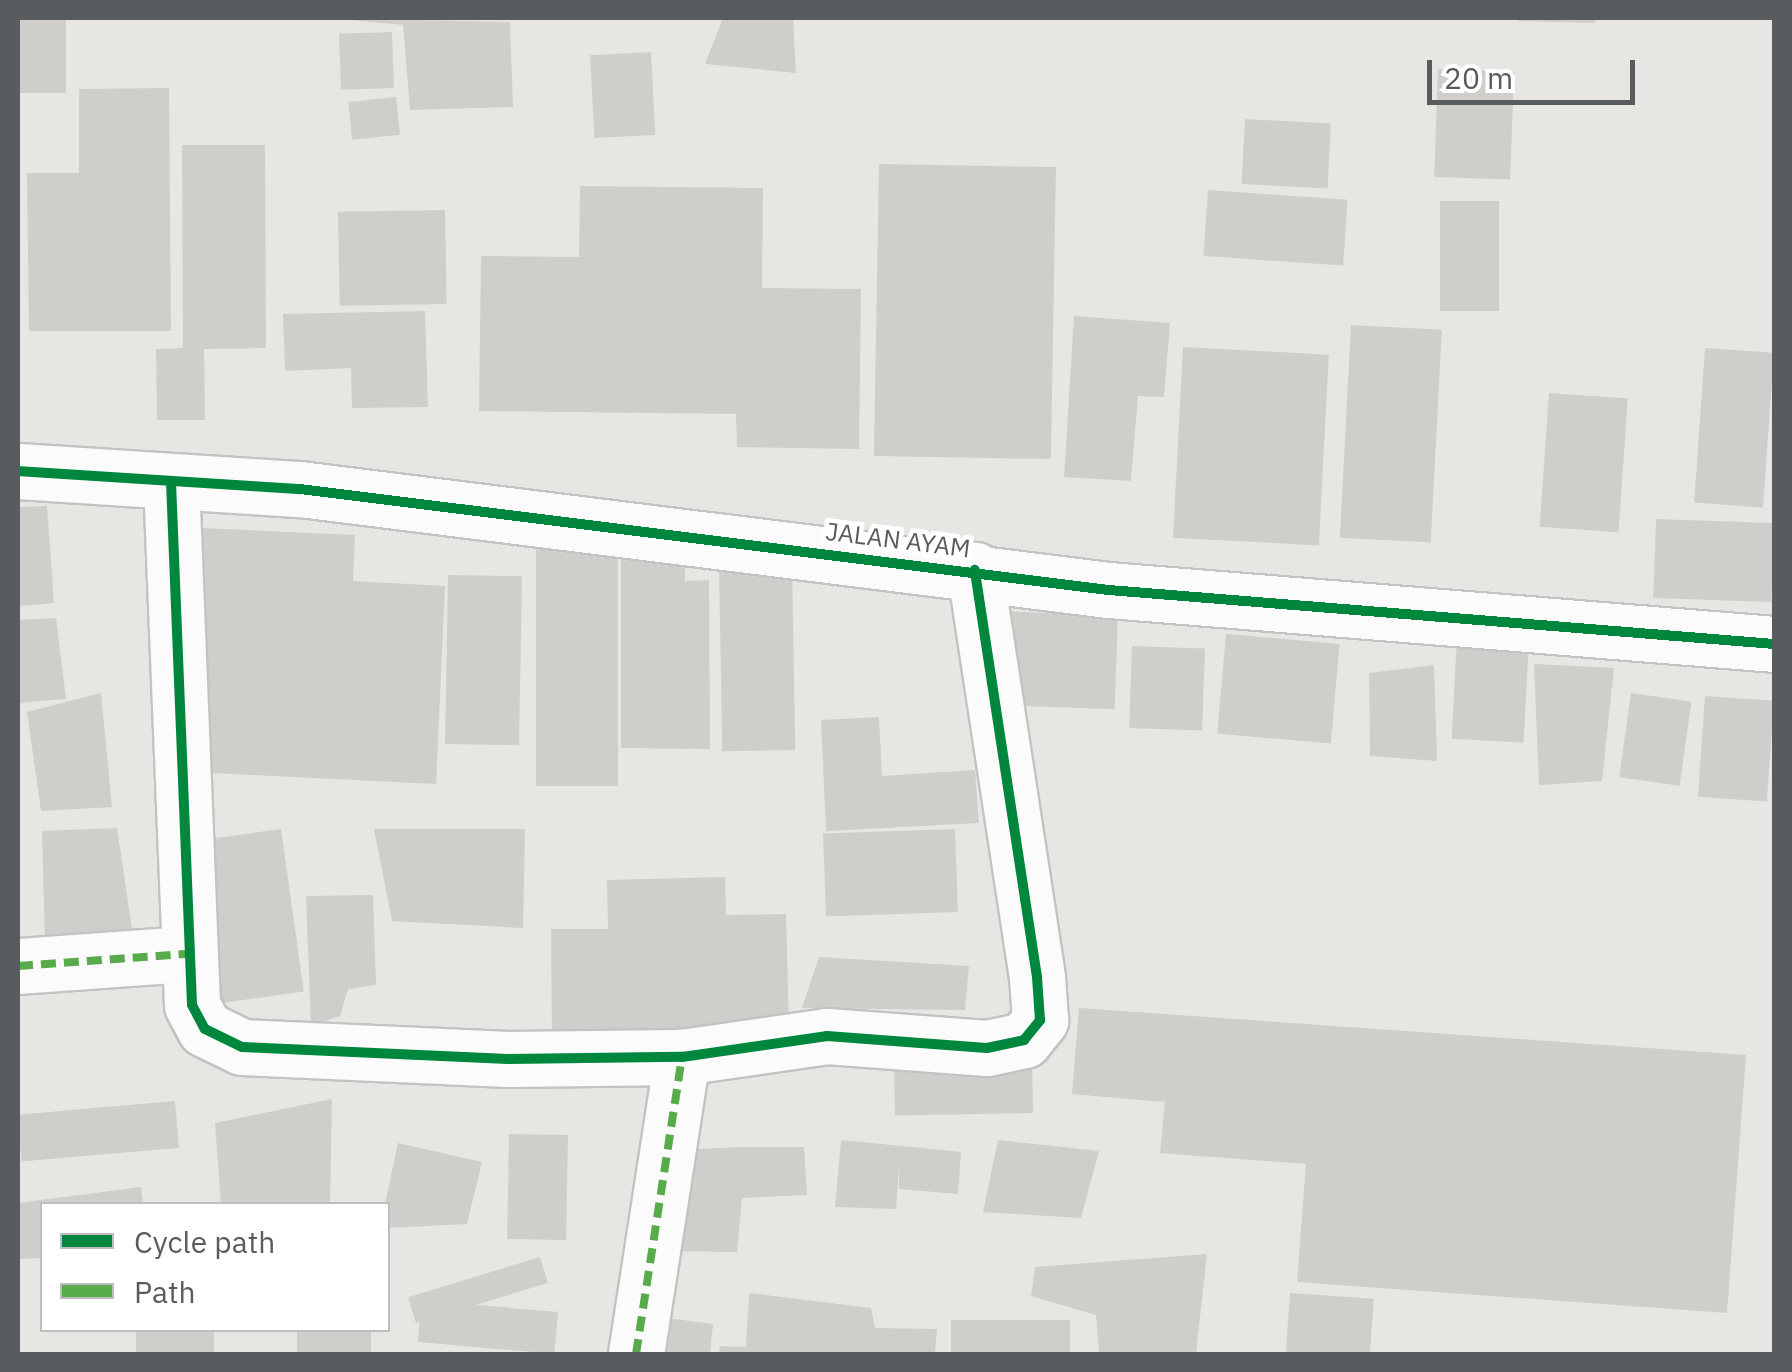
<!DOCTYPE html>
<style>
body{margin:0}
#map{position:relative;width:1792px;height:1372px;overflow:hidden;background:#e8e6e2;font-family:"IBM Plex Sans",sans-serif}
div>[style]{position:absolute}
.building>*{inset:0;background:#cfcecb;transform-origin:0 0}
.roads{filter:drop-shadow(2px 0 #c4c3c3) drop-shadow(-2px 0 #c4c3c3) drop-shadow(0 2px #c4c3c3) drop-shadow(0 -2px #c4c3c3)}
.minor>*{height:55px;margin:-27.5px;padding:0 27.5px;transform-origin:27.5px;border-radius:27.5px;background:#fcfbfb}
.quiet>*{height:8px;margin-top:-4px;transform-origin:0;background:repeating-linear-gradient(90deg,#58ab4b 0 15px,transparent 0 23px)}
.cycleway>*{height:10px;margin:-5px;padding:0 5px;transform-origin:5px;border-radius:5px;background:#00873e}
span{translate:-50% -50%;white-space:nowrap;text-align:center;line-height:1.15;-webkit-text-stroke:9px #fff;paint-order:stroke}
.street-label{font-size:25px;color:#595c5f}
.frame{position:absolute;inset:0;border:20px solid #595c5f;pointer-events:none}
.legend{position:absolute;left:40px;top:1202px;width:350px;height:130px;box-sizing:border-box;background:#fff;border:2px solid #bdbebf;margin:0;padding:12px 18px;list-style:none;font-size:30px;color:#595c5f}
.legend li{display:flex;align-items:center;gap:20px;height:50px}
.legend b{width:50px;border:2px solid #bdbebf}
.scale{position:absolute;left:1427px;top:60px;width:208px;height:45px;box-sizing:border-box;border:5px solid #595c5f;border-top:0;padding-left:12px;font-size:30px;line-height:35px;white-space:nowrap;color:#595c5f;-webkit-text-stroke:8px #fff;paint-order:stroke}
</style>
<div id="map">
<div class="building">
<div style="left:18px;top:18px;width:48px;height:75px"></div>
<div style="clip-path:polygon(328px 18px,510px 22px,513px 107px,410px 110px,403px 25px)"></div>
<div style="clip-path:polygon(723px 18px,793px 18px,796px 73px,705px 64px)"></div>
<div style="clip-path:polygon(1518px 18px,1595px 18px,1595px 23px,1518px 21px)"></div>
<div style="left:392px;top:32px;width:56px;height:53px;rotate:88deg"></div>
<div style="left:651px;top:52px;width:83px;height:61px;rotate:87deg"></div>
<div style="left:1438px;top:69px;width:76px;height:108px;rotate:2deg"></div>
<div style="clip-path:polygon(169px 88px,171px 331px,29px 331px,27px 173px,79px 173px,79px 89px)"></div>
<div style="left:396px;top:97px;width:38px;height:48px;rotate:84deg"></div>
<div style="left:1245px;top:119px;width:86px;height:65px;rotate:3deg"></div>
<div style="clip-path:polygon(182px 145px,265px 145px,266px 348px,204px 349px,205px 420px,157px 420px,156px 349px,183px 348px)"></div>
<div style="left:879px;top:164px;width:177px;height:292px;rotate:1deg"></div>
<div style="clip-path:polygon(580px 186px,763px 188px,762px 288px,861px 289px,859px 449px,737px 447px,736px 414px,479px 411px,481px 256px,579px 257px)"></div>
<div style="left:1208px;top:190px;width:140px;height:66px;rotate:4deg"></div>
<div style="left:1440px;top:201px;width:59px;height:110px"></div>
<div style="left:445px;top:210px;width:94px;height:107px;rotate:89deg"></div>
<div style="clip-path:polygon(425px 311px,428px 407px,352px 408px,351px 368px,285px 371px,283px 314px)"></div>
<div style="clip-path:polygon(1074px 316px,1170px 323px,1164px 397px,1138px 396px,1131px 481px,1064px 477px)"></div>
<div style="left:1351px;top:325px;width:91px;height:213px;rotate:3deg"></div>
<div style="left:1183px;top:347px;width:146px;height:191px;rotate:3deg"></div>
<div style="left:1705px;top:348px;width:69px;height:155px;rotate:4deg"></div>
<div style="left:1549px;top:393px;width:79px;height:134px;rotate:4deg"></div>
<div style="clip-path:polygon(47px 506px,54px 603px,18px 606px,18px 507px)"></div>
<div style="left:1656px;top:519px;width:118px;height:79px;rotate:2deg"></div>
<div style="clip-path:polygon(202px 528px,355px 535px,353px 581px,445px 586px,436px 784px,191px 772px)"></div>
<div style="left:536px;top:547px;width:82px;height:239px"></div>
<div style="clip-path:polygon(621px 551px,685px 551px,685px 581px,709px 580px,710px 749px,621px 748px)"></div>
<div style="left:792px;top:565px;width:185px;height:73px;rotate:89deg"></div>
<div style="left:448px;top:575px;width:74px;height:169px;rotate:1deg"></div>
<div style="left:995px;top:611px;width:123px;height:94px;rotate:2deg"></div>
<div style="clip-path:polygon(56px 618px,66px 699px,18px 703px,18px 620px)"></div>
<div style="left:1226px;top:634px;width:114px;height:100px;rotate:5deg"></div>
<div style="left:1457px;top:637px;width:72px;height:102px;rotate:3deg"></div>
<div style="left:1132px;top:646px;width:73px;height:82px;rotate:2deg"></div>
<div style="clip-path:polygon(1534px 664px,1614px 668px,1602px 781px,1539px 785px)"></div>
<div style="clip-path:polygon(1434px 665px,1437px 761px,1370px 756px,1369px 673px)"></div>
<div style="clip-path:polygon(101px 693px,112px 807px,41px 811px,27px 712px)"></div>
<div style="left:1631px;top:693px;width:61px;height:85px;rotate:8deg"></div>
<div style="left:1705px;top:696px;width:69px;height:101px;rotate:4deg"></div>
<div style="clip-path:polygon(879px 717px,882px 776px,975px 770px,979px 823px,826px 831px,821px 720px)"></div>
<div style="clip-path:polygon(117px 828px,134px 942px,45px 943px,42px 831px)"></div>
<div style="left:281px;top:829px;width:164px;height:92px;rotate:82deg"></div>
<div style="clip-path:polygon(374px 829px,525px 829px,523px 928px,392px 921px)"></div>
<div style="left:955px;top:829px;width:83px;height:132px;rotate:88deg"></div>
<div style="clip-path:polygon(725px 877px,726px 915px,786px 914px,789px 1029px,552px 1036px,551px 929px,608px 929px,607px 880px)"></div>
<div style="clip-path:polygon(373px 895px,376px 985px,348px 989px,340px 1016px,311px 1026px,306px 896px)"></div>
<div style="clip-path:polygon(819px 957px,969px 966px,965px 1010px,802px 1008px)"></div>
<div style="clip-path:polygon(1079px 1008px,1746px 1055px,1727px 1313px,1297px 1282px,1306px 1164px,1160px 1153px,1165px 1102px,1072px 1094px)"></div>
<div style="left:1032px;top:1056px;width:57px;height:138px;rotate:89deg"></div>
<div style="clip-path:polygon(332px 1099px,330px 1204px,221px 1204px,215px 1123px)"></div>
<div style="left:175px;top:1101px;width:47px;height:158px;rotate:85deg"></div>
<div style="left:509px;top:1134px;width:59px;height:105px;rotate:1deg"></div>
<div style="clip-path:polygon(841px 1140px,961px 1152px,958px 1194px,899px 1189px,899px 1167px,896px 1209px,835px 1207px)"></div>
<div style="clip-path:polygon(998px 1140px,1099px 1151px,1081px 1218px,983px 1212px)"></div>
<div style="clip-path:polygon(398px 1143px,482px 1162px,467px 1224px,388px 1228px,385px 1204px)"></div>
<div style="clip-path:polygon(740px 1147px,804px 1147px,807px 1195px,742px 1198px,737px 1252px,669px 1251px,676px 1150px)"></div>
<div style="clip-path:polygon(141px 1187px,143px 1204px,42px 1204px,42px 1258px,18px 1259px,18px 1203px)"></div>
<div style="clip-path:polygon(1207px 1254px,1196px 1354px,1099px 1354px,1096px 1315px,1031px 1296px,1035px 1267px)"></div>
<div style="left:540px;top:1257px;width:27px;height:138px;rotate:73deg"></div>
<div style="clip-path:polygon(749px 1293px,871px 1308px,875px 1328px,937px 1329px,935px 1354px,719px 1354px,720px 1346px,746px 1347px)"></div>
<div style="left:1290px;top:1293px;width:84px;height:61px;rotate:4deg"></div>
<div style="left:558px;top:1312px;width:42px;height:137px;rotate:95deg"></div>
<div style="clip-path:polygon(651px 1316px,713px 1324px,710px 1354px,645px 1354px)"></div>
<div style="left:951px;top:1320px;width:119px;height:34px"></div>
<div style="left:136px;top:1330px;width:78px;height:24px"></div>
<div style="left:297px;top:1330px;width:74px;height:25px"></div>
</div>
<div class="roads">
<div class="minor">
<div style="left:18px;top:471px;width:283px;rotate:3.7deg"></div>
<div style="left:300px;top:489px;width:815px;rotate:7.12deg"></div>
<div style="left:1109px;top:590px;width:667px;rotate:4.64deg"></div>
<div style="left:171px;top:482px;width:523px;rotate:87.7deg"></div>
<div style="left:192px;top:1005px;width:27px;rotate:62deg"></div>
<div style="left:205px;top:1029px;width:41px;rotate:25.9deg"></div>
<div style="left:242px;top:1047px;width:266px;rotate:2.6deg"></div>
<div style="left:508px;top:1059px;width:174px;rotate:-0.7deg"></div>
<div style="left:682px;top:1057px;width:147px;rotate:-8.2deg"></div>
<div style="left:827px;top:1036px;width:160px;rotate:4.3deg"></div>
<div style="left:987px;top:1048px;width:38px;rotate:-12deg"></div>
<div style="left:1024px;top:1040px;width:26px;rotate:-51deg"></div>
<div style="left:1040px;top:1020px;width:43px;rotate:-94deg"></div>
<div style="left:1037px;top:977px;width:412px;rotate:-98.7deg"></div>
<div style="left:18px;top:966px;width:168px;rotate:-4.1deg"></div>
<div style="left:636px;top:1354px;width:301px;rotate:-81.2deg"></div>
</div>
</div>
<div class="quiet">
<div style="left:18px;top:966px;width:168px;rotate:-4.1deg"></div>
<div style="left:636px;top:1354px;width:301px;rotate:-81.2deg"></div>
</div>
<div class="cycleway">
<div style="left:18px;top:471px;width:283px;rotate:3.7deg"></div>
<div style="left:300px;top:489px;width:815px;rotate:7.12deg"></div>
<div style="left:1109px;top:590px;width:667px;rotate:4.64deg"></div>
<div style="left:171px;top:482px;width:523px;rotate:87.7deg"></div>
<div style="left:192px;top:1005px;width:27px;rotate:62deg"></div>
<div style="left:205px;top:1029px;width:41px;rotate:25.9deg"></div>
<div style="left:242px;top:1047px;width:266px;rotate:2.6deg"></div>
<div style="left:508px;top:1059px;width:174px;rotate:-0.7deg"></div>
<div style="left:682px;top:1057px;width:147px;rotate:-8.2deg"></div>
<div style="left:827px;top:1036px;width:160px;rotate:4.3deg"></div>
<div style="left:987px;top:1048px;width:38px;rotate:-12deg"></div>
<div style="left:1024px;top:1040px;width:26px;rotate:-51deg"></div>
<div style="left:1040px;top:1020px;width:43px;rotate:-94deg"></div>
<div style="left:1037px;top:977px;width:412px;rotate:-98.7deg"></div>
</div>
<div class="street-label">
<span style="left:898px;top:540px;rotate:7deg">JALAN AYAM</span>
</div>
<div class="frame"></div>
<ul class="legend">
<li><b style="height:12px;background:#00873e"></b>Cycle path</li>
<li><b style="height:12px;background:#58ab4b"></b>Path</li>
</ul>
<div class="scale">20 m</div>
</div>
